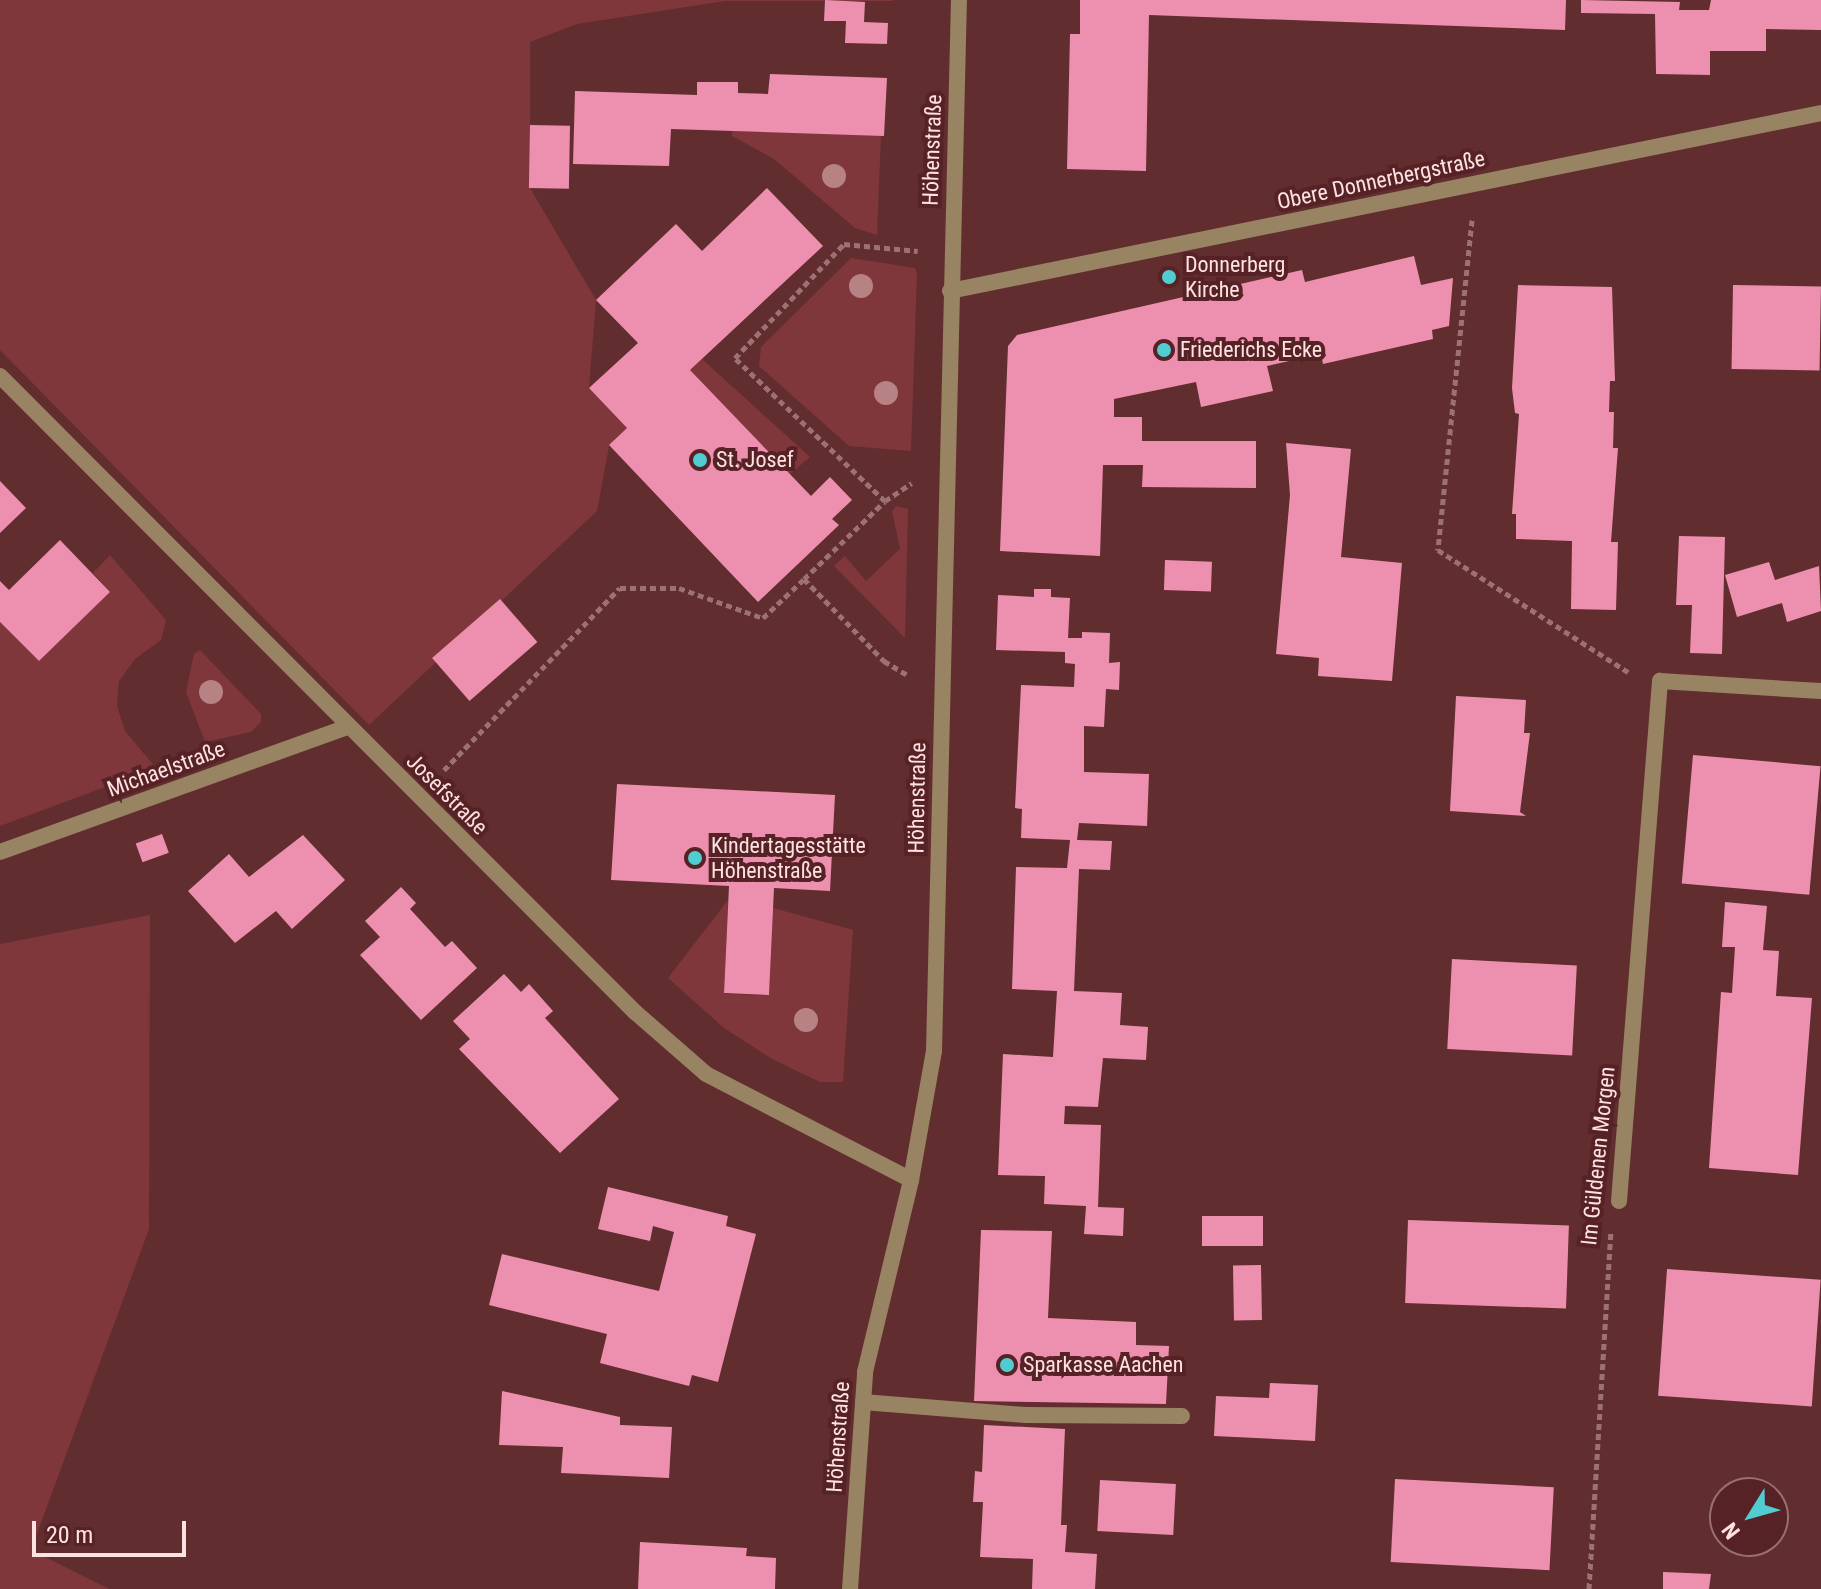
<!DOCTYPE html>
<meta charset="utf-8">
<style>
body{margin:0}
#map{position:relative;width:1821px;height:1589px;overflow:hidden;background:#622d2f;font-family:"Roboto Condensed",sans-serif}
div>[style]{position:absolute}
.green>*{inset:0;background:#7f373b}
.building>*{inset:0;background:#ed90af;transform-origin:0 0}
.path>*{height:5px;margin-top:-2.5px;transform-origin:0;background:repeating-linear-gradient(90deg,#9d7172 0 6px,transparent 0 10px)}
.service>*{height:16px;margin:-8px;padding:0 8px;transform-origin:8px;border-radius:8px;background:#988363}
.minor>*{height:16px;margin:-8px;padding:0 8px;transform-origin:8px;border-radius:8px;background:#988363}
.tertiary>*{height:16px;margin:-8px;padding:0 8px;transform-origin:8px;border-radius:8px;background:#988363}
.trees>*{width:24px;height:24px;margin:-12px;border-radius:50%;background:#b68283}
.dots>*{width:22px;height:22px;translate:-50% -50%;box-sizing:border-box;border:4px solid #562225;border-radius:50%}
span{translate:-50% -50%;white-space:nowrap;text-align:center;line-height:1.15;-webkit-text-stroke:8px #562225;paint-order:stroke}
.street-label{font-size:22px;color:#fee2e2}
.poi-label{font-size:22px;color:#fee2e2}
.left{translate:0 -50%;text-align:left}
.north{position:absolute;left:1709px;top:1477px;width:80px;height:80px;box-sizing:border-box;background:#562225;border:2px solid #996f71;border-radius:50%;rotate:233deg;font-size:22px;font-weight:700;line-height:32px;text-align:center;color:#fee2e2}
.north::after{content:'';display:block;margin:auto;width:28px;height:36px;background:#51ccd1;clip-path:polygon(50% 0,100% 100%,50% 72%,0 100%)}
.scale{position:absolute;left:32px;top:1521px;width:154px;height:36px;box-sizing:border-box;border:4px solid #fee2e2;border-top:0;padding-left:10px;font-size:24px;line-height:28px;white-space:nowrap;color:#fee2e2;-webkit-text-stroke:6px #562225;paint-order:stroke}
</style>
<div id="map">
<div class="green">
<div style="clip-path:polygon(0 0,893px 0,893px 1px,725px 1px,577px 24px,530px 42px,530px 188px,596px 300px,589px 388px,627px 428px,609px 446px,597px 511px,369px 725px,0 350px)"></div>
<div style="clip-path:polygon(732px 131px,881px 135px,877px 235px,855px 228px,774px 159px,732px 136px)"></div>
<div style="clip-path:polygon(851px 258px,915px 268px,917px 274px,911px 451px,849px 446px,759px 366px,761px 347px)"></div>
<div style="clip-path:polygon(702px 359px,810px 457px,790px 474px,690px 370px)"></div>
<div style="clip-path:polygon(897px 506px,908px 509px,905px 638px,834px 566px,845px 556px,866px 581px,900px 549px,892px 511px)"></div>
<div style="clip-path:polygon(110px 555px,166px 620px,161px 640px,135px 659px,119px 681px,117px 706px,125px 731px,156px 768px,0 826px,0 622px,39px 661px,110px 592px,93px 573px)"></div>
<div style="clip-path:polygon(200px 650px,261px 714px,261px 722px,251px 732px,205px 742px,186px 692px,194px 654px)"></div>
<div style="clip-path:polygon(728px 900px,724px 994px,769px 995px,773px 908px,853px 930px,843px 1082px,820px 1082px,772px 1059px,724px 1028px,668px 978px)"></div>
<div style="clip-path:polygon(150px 915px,149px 1229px,31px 1550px,109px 1589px,0 1589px,0 944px)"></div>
</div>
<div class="building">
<div style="clip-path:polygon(825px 0,865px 2px,864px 22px,888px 23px,887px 44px,845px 43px,846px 21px,824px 21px)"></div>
<div style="clip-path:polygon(1080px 0,1566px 0,1565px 30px,1149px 15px,1146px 171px,1067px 169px,1070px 34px,1080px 34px)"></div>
<div style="clip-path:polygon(1581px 0,1680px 2px,1679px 10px,1709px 10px,1711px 0,1821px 0,1821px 30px,1766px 29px,1766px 51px,1710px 51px,1710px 75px,1656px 74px,1655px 14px,1581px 13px)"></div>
<div style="clip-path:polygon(770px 74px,887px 78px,884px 136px,671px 129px,669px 166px,573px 164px,575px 91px,697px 95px,697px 82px,738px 82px,738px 93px,768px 94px)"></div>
<div style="left:530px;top:125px;width:40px;height:63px;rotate:1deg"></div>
<div style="clip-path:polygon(767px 188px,823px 246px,690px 370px,811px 496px,830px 477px,852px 500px,832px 519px,839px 525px,758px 602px,609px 445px,627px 428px,589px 388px,638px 343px,596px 300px,676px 224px,702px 251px)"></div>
<div style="clip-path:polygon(1414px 256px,1421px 285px,1453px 278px,1449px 326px,1432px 330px,1433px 339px,1323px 364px,1321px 354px,1267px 366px,1273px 391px,1201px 407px,1196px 382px,1114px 399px,1114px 417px,1142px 417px,1142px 441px,1256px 441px,1256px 488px,1142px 487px,1143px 465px,1103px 465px,1100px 556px,1000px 551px,1008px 346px,1017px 335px,1302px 270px,1305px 282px)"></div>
<div style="clip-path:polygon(1518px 285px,1612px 287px,1615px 381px,1610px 381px,1609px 412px,1614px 412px,1613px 448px,1618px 448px,1611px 542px,1618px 542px,1616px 610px,1571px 609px,1572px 541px,1516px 539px,1516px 514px,1512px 514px,1519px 414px,1515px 413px,1512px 388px)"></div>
<div style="left:1733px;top:285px;width:88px;height:84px;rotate:1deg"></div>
<div style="clip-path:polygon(1286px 443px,1351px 449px,1341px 557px,1402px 563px,1392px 681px,1318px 676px,1319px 658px,1276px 654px,1290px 495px)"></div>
<div style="clip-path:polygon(0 481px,26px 508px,0 533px)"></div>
<div style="clip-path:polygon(1679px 536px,1725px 537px,1722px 654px,1690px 653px,1692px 605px,1676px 605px)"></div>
<div style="clip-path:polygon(60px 540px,110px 592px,39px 661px,0 622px,0 581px,9px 590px)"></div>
<div style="left:1165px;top:560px;width:47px;height:30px;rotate:2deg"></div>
<div style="clip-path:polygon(1769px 562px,1775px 580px,1819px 566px,1821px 611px,1787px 622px,1782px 603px,1737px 617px,1725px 575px)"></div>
<div style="clip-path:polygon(1034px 589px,1051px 589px,1051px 597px,1070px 598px,1068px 638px,1082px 638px,1082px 632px,1110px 633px,1109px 663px,1120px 662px,1119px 690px,1106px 689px,1104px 727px,1084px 726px,1084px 772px,1149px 774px,1147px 826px,1079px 823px,1077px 840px,1112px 841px,1110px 870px,1079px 869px,1074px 991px,1122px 993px,1120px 1025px,1148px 1027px,1146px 1060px,1103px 1058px,1098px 1107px,1065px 1106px,1064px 1124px,1101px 1125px,1098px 1207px,1124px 1208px,1123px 1236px,1084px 1234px,1086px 1206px,1044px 1204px,1045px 1176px,998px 1175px,1003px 1054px,1053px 1057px,1057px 991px,1012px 989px,1016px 867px,1067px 868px,1070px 840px,1021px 838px,1022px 809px,1015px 808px,1021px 685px,1074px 687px,1075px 664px,1065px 663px,1065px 652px,996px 650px,998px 595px,1034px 597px)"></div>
<div style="left:500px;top:599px;width:57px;height:90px;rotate:49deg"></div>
<div style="clip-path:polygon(1456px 696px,1526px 700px,1524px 733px,1530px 733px,1520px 812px,1526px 816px,1450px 811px)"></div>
<div style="left:1693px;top:755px;width:128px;height:129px;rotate:5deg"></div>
<div style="clip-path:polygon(617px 784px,835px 795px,830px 891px,774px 888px,769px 995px,724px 993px,729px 886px,611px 880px)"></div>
<div style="left:162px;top:834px;width:20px;height:28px;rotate:70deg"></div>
<div style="clip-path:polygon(303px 835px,345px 880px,292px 929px,276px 911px,235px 943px,188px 891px,229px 854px,249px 877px)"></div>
<div style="clip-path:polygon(401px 887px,416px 903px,410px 909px,445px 947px,452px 941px,477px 968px,421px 1020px,360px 955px,380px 937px,365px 921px)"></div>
<div style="clip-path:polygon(1725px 902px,1767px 906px,1763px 950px,1779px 951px,1776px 996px,1812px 998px,1798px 1175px,1709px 1168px,1721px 992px,1732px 993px,1735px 947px,1722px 947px)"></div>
<div style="left:1452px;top:959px;width:125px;height:90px;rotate:3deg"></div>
<div style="clip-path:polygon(504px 974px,521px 992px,529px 984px,553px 1011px,545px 1018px,619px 1099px,560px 1153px,459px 1049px,470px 1039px,453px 1021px)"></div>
<div style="clip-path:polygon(608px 1187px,728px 1216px,726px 1226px,756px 1234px,718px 1382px,692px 1375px,689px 1386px,600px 1363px,607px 1334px,489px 1305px,502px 1254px,659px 1291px,674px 1232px,653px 1226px,650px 1241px,598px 1229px)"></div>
<div style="left:1202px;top:1216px;width:61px;height:30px"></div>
<div style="left:1408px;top:1220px;width:161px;height:83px;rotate:2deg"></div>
<div style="clip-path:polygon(981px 1230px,1052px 1231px,1048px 1318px,1136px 1322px,1136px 1345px,1169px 1346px,1166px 1404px,974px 1401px)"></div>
<div style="left:1261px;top:1265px;width:55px;height:28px;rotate:89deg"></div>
<div style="left:1667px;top:1269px;width:154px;height:127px;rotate:4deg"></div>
<div style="clip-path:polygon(1270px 1383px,1318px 1385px,1315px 1441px,1214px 1436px,1216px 1396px,1269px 1398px)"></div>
<div style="clip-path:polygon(502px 1391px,620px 1417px,620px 1425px,672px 1427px,669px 1478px,561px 1473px,563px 1447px,499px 1445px)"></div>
<div style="clip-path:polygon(984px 1425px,1065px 1429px,1061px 1525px,1067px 1525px,1065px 1552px,1097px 1554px,1095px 1589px,1032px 1589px,1033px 1559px,980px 1557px,983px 1502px,973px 1502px,975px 1471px,982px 1472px)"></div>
<div style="left:1395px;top:1479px;width:159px;height:83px;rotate:3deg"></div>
<div style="left:1100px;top:1480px;width:76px;height:51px;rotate:3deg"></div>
<div style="clip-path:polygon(640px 1542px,747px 1548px,746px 1556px,776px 1558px,775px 1589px,638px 1589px)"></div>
<div style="clip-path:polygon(1663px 1572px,1711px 1574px,1709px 1589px,1663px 1589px)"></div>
</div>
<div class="path">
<div style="left:1472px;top:220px;width:332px;rotate:95.9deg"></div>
<div style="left:1438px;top:550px;width:226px;rotate:32.7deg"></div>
<div style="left:885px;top:501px;width:207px;rotate:-136.4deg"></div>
<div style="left:735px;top:358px;width:158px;rotate:-46.3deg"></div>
<div style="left:844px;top:244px;width:74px;rotate:5.4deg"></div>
<div style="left:804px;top:579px;width:112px;rotate:-43.9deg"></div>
<div style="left:885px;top:501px;width:32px;rotate:-34deg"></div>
<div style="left:444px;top:770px;width:253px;rotate:-46deg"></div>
<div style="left:620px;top:588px;width:59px"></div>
<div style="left:679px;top:588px;width:89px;rotate:19.7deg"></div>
<div style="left:763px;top:618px;width:57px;rotate:-43.6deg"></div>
<div style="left:804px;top:579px;width:115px;rotate:45.7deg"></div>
<div style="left:884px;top:661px;width:29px;rotate:31deg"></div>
<div style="left:1589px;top:1589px;width:357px;rotate:-86.5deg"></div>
</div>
<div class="service">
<div style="left:863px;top:1402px;width:163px;rotate:4.6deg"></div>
<div style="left:1025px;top:1415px;width:157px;rotate:0.4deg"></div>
</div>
<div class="minor">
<div style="left:950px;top:291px;width:889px;rotate:-11.55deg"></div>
<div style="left:0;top:376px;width:899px;rotate:45.05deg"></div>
<div style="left:635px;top:1012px;width:94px;rotate:41.1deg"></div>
<div style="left:706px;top:1074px;width:231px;rotate:27.3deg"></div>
<div style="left:0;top:852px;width:370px;rotate:-19.8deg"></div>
<div style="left:1619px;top:1201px;width:522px;rotate:-85.49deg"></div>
<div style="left:1660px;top:681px;width:161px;rotate:3.6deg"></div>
</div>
<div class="tertiary">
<div style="left:850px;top:1589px;width:218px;rotate:-86deg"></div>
<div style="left:865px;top:1372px;width:197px;rotate:-76.5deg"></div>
<div style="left:911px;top:1180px;width:131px;rotate:-79.9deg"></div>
<div style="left:934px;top:1051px;width:1051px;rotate:-88.64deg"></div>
</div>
<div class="trees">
<div style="left:834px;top:176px"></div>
<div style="left:861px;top:286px"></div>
<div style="left:886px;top:393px"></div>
<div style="left:211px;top:692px"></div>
<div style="left:806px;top:1020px"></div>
</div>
<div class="dots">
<div style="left:1169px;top:277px;background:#51ccd1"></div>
<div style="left:1164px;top:350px;background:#51ccd1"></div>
<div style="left:700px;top:460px;background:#51ccd1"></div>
<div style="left:695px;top:858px;background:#51ccd1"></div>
<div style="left:1007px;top:1365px;background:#51ccd1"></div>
</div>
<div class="street-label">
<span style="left:932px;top:150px;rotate:-88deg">Höhenstraße</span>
<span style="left:1381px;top:180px;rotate:-12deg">Obere Donnerbergstraße</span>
<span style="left:166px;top:769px;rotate:-20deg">Michaelstraße</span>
<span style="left:447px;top:794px;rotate:45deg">Josefstraße</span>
<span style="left:917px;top:798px;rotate:-89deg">Höhenstraße</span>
<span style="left:1598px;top:1156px;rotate:-84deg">Im Güldenen Morgen</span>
<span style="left:838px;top:1437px;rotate:-86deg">Höhenstraße</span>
</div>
<div class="poi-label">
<span class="left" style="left:1185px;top:277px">Donnerberg<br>Kirche</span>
<span class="left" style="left:1180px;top:350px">Friederichs Ecke</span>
<span class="left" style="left:716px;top:460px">St. Josef</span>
<span class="left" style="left:711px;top:858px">Kindertagesstätte<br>Höhenstraße</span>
<span class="left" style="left:1023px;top:1365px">Sparkasse Aachen</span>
</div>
<div class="north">N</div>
<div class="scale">20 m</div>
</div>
